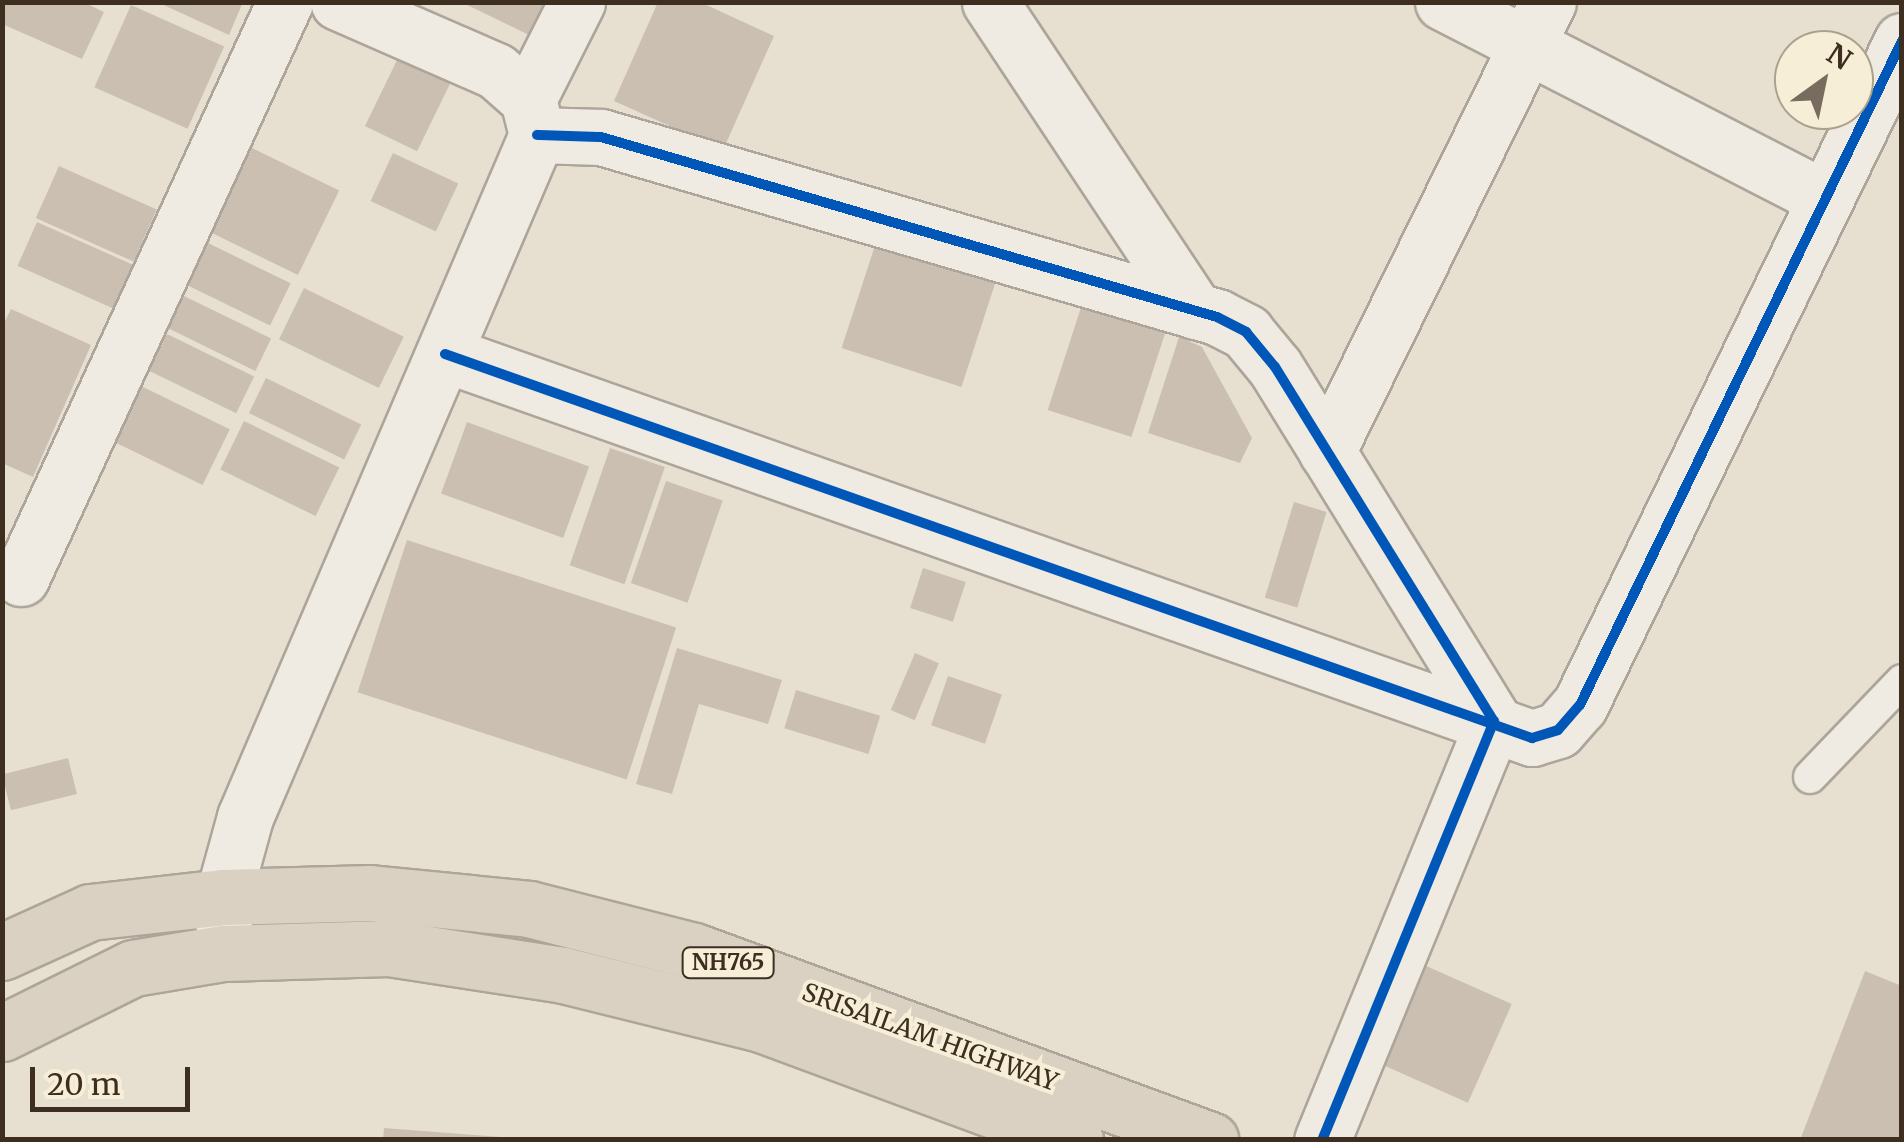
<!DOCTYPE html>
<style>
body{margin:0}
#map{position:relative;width:1904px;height:1142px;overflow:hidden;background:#e7e0d1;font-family:Merriweather,serif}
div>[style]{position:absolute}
.building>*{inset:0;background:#cbbfb2;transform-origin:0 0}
.roads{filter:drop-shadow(2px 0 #ada599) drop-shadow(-2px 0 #ada599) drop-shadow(0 2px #ada599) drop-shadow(0 -2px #ada599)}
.lane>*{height:32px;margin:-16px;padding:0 16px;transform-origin:16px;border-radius:16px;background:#efebe3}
.street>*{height:55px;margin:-27.5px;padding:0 27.5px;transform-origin:27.5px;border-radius:27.5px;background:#efebe3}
.secondary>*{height:55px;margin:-27.5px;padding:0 27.5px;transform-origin:27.5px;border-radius:27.5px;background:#efebe3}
.highway>*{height:55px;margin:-27.5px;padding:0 27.5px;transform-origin:27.5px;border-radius:27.5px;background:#dad1c2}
.cycleway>*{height:10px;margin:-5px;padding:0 5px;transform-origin:5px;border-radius:5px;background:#0057b8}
span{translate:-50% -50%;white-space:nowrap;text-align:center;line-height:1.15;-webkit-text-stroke:8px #f7eed8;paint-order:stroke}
.shield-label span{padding:2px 8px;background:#f7eed8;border:2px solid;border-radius:8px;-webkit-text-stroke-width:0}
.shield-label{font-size:22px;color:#3d2e20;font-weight:700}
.street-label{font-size:25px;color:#3d2e20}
.frame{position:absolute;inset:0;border:5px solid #3d2e20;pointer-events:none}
.north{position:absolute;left:1774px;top:30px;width:100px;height:100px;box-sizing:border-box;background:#f7eed8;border:2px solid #ada18e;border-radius:50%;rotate:33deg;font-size:28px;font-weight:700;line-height:40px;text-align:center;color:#3d2e20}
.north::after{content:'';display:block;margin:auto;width:35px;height:45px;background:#786c5e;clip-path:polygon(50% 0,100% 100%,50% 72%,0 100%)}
.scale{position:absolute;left:30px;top:1067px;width:160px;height:45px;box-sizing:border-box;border:5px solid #3d2e20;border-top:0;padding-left:12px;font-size:30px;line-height:35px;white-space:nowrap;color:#3d2e20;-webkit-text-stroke:8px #f7eed8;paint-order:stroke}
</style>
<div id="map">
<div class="building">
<div style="clip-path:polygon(2px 2px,83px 2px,104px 12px,82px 59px,2px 24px)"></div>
<div style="clip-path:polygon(157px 2px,243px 2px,229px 35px)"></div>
<div style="clip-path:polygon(461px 2px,544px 2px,529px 35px)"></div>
<div style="clip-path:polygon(658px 2px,700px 2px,774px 36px,723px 150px,614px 101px)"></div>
<div style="left:131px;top:5px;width:102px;height:90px;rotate:24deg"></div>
<div style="left:400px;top:54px;width:58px;height:80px;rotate:26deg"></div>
<div style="left:252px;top:148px;width:97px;height:94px;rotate:26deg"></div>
<div style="left:393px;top:153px;width:72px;height:53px;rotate:25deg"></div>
<div style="left:59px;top:166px;width:107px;height:57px;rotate:24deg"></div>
<div style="left:37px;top:222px;width:111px;height:48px;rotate:24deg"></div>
<div style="left:879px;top:233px;width:126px;height:121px;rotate:18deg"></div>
<div style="left:208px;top:243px;width:92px;height:47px;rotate:26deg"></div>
<div style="left:304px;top:288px;width:111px;height:57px;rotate:26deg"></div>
<div style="left:1086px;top:292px;width:88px;height:124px;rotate:18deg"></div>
<div style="left:184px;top:296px;width:97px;height:36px;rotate:26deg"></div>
<div style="clip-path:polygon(11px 309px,91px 345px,33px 477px,2px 463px,2px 327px)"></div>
<div style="left:167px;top:334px;width:97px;height:41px;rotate:26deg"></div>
<div style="clip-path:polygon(1179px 337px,1202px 347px,1252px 438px,1240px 463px,1148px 433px)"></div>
<div style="left:266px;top:378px;width:106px;height:39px;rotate:26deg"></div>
<div style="left:139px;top:385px;width:101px;height:62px;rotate:26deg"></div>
<div style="left:244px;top:421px;width:106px;height:54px;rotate:26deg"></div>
<div style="left:467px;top:422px;width:130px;height:76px;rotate:20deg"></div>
<div style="left:610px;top:448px;width:58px;height:124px;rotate:19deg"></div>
<div style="left:666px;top:481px;width:60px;height:108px;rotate:19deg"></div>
<div style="left:1294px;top:502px;width:34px;height:100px;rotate:17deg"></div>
<div style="left:407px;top:540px;width:283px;height:160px;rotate:18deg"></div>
<div style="left:923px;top:568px;width:45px;height:42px;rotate:18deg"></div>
<div style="clip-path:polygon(677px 648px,782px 680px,768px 724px,699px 704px,672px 794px,636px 784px)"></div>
<div style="left:915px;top:653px;width:26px;height:62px;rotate:23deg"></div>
<div style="left:948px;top:676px;width:57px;height:52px;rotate:19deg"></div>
<div style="left:796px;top:690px;width:88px;height:40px;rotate:17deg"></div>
<div style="left:68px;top:758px;width:37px;height:68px;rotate:76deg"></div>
<div style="left:1415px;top:961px;width:106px;height:108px;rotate:24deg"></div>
<div style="clip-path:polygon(1865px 971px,1902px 986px,1902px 1140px,1800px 1140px)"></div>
<div style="clip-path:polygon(384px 1128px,501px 1137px,501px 1140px,383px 1140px)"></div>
</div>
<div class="roads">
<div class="lane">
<div style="left:1810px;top:777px;width:133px;rotate:-46.2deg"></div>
</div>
<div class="street">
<div style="left:990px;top:2px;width:371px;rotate:56.4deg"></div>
<div style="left:1443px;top:2px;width:429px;rotate:27.2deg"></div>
<div style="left:528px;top:99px;width:109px;rotate:-63.2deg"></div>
<div style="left:537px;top:135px;width:64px;rotate:1.8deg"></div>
<div style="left:601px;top:137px;width:642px;rotate:16.29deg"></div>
<div style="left:1217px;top:317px;width:33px;rotate:27deg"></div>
<div style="left:1246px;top:332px;width:45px;rotate:50.4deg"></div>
<div style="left:1275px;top:367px;width:416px;rotate:58.3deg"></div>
<div style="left:1494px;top:721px;width:453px;rotate:112.3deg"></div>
<div style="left:445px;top:354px;width:1153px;rotate:19.46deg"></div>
<div style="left:1532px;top:738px;width:27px;rotate:-17deg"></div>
<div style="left:1558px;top:730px;width:33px;rotate:-49deg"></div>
<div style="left:1580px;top:705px;width:738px;rotate:-64.13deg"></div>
<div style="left:1327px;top:452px;width:501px;rotate:-63.84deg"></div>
<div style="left:21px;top:578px;width:634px;rotate:-65.38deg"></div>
</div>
<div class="secondary">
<div style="left:224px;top:940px;width:43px;rotate:-91.3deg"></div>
<div style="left:223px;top:897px;width:83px;rotate:-74.6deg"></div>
<div style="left:245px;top:817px;width:742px;rotate:-66.82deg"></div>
<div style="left:537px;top:135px;width:37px;rotate:-104deg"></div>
<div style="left:528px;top:99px;width:43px;rotate:-138.8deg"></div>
<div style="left:496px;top:71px;width:172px;rotate:-156.4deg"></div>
</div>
<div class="highway">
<div style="left:2px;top:952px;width:97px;rotate:-24.4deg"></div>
<div style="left:90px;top:912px;width:134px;rotate:-6.4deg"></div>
<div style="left:223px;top:897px;width:147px;rotate:-1.6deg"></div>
<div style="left:370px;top:893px;width:160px;rotate:5.7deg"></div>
<div style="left:529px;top:909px;width:170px;rotate:14.3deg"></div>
<div style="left:694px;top:951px;width:550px;rotate:20.12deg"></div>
<div style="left:2px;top:1033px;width:146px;rotate:-26.4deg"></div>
<div style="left:133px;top:968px;width:92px;rotate:-9.4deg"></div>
<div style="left:224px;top:953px;width:165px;rotate:-1.7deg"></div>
<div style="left:389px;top:948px;width:176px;rotate:8.8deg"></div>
<div style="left:563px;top:975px;width:204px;rotate:13.9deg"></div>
<div style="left:761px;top:1024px;width:335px;rotate:20.3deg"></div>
</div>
</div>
<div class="cycleway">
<div style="left:537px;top:135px;width:64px;rotate:1.8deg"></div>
<div style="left:601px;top:137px;width:642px;rotate:16.29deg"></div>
<div style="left:1217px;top:317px;width:33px;rotate:27deg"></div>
<div style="left:1246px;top:332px;width:45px;rotate:50.4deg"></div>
<div style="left:1275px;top:367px;width:416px;rotate:58.3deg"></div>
<div style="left:1494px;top:721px;width:453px;rotate:112.3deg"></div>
<div style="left:445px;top:354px;width:1153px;rotate:19.46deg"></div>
<div style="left:1532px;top:738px;width:27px;rotate:-17deg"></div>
<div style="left:1558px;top:730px;width:33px;rotate:-49deg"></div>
<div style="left:1580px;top:705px;width:738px;rotate:-64.13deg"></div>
</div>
<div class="shield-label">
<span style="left:728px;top:963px">NH765</span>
</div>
<div class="street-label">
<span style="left:930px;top:1037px;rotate:20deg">SRISAILAM HIGHWAY</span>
</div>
<div class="frame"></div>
<div class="north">N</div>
<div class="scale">20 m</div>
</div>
